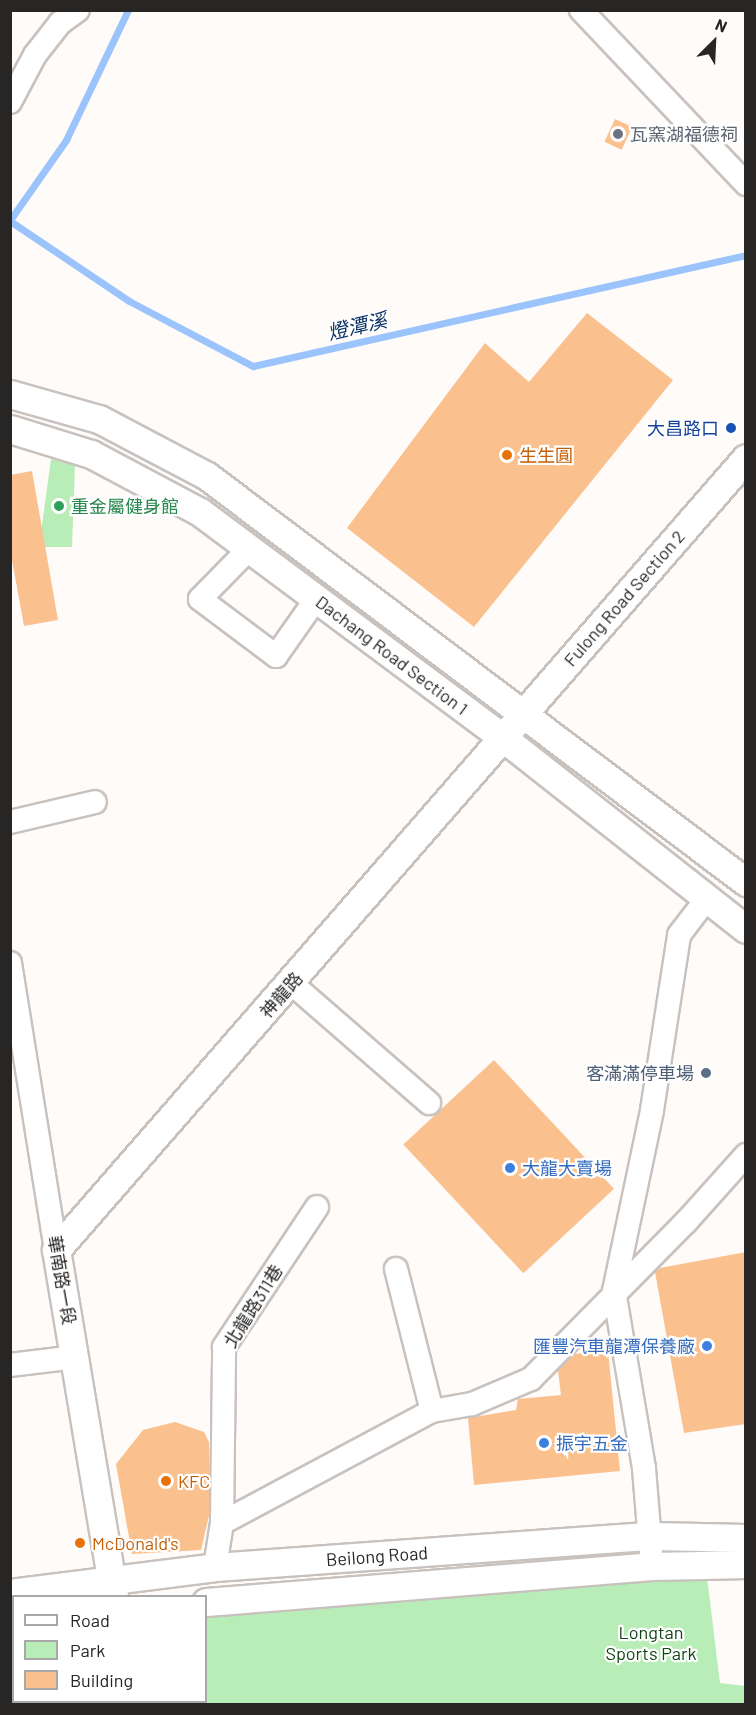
<!DOCTYPE html>
<meta charset="utf-8">
<style>
body{margin:0}
#map{position:relative;width:756px;height:1715px;overflow:hidden;background:#fffbf9;font-family:Barlow,"Noto Sans TC",sans-serif}
div>[style]{position:absolute}
.green>*{inset:0;background:#b8edb7}
.stream>*{height:7px;margin:-3.5px;padding:0 3.5px;transform-origin:3.5px;border-radius:3.5px;background:#9bc4fd}
.building>*{inset:0;background:#fac18f;transform-origin:0 0}
.roads{filter:drop-shadow(2px 0 #c8c2bf) drop-shadow(-2px 0 #c8c2bf) drop-shadow(0 2px #c8c2bf) drop-shadow(0 -2px #c8c2bf)}
.minor>*{height:22px;margin:-11px;padding:0 11px;transform-origin:11px;border-radius:11px;background:#fff}
.major>*{height:27px;margin:-13.5px;padding:0 13.5px;transform-origin:13.5px;border-radius:13.5px;background:#fff}
.dots>*{width:16px;height:16px;translate:-50% -50%;box-sizing:border-box;border:3px solid #fff;border-radius:50%}
span{translate:-50% -50%;white-space:nowrap;text-align:center;line-height:1.15;-webkit-text-stroke:4.5px #fff;paint-order:stroke}
.worship-label{font-size:18px;color:#5b616d}
.left{translate:0 -50%;text-align:left}
.transit-label{font-size:18px;color:#164399}
.right{translate:-100% -50%;text-align:right}
.food-label{font-size:18px;color:#c56008}
.leisure-label{font-size:18px;color:#27864d}
.street-label{font-size:18px;color:#282625}
.service-label{font-size:18px;color:#4e5e75}
.shop-label{font-size:18px;color:#366cbe}
.park-label{font-size:18px;color:#104715}
.water-label{font-size:20px;color:#0b3365;font-style:italic}
.frame{position:absolute;inset:0;border:12px solid #282625;pointer-events:none}
.legend{position:absolute;left:12px;top:1595px;width:195px;height:108px;box-sizing:border-box;background:#fff;border:2px solid #a9a8a8;margin:0;padding:8px 10px;list-style:none;font-size:18px;color:#282625}
.legend li{display:flex;align-items:center;gap:12px;height:30px}
.legend b{width:30px;border:2px solid #a9a8a8}
.north{position:absolute;left:684px;top:12px;width:60px;height:60px;-webkit-text-stroke:4px #fff;paint-order:stroke;rotate:24deg;font-size:16px;font-weight:700;line-height:24px;text-align:center;color:#282625}
.north::after{content:'';display:block;margin:auto;width:21px;height:27px;background:#282625;clip-path:polygon(50% 0,100% 100%,50% 72%,0 100%)}
</style>
<div id="map">
<div class="green">
<div style="clip-path:polygon(51px 459px,75px 465px,72px 547px,39px 547px)"></div>
<div style="clip-path:polygon(707px 1577px,720px 1683px,746px 1686px,745px 1704px,157px 1704px,206px 1702px,206px 1616px)"></div>
</div>
<div class="stream">
<div style="left:10px;top:220px;width:98px;rotate:-55deg"></div>
<div style="left:66px;top:140px;width:144px;rotate:-64.5deg"></div>
<div style="left:10px;top:221px;width:143px;rotate:33.9deg"></div>
<div style="left:129px;top:301px;width:140px;rotate:27.7deg"></div>
<div style="left:253px;top:366px;width:505px;rotate:-12.69deg"></div>
</div>
<div class="building">
<div style="left:615px;top:119px;width:19px;height:25px;rotate:25deg"></div>
<div style="clip-path:polygon(587px 313px,673px 380px,474px 627px,347px 528px,485px 343px,529px 382px)"></div>
<div style="clip-path:polygon(32px 471px,58px 620px,24px 626px,10px 549px,10px 475px)"></div>
<div style="left:494px;top:1060px;width:176px;height:124px;rotate:47deg"></div>
<div style="clip-path:polygon(746px 1252px,746px 1424px,684px 1433px,655px 1272px,660px 1268px)"></div>
<div style="clip-path:polygon(608px 1351px,620px 1471px,474px 1485px,468px 1418px,516px 1410px,518px 1399px,561px 1395px,558px 1371px,574px 1354px)"></div>
<div style="clip-path:polygon(175px 1422px,204px 1432px,209px 1442px,209px 1516px,201px 1550px,132px 1554px,116px 1464px,143px 1430px)"></div>
</div>
<div class="roads">
<div class="minor">
<div style="left:581px;top:10px;width:240px;rotate:46.5deg"></div>
<div style="left:10px;top:102px;width:53px;rotate:-62deg"></div>
<div style="left:35px;top:55px;width:41px;rotate:-52deg"></div>
<div style="left:60px;top:23px;width:22px;rotate:-36deg"></div>
<div style="left:249px;top:549px;width:70px;rotate:134.4deg"></div>
<div style="left:200px;top:599px;width:95px;rotate:36.9deg"></div>
<div style="left:276px;top:656px;width:70px;rotate:-54.9deg"></div>
<div style="left:10px;top:822px;width:87px;rotate:-13.2deg"></div>
<div style="left:10px;top:963px;width:291px;rotate:80.9deg"></div>
<div style="left:291px;top:983px;width:183px;rotate:41deg"></div>
<div style="left:396px;top:1269px;width:146px;rotate:75.8deg"></div>
<div style="left:10px;top:1365px;width:66px;rotate:-6.9deg"></div>
<div style="left:222px;top:1523px;width:238px;rotate:-28.1deg"></div>
<div style="left:432px;top:1411px;width:41px;rotate:-9.9deg"></div>
<div style="left:472px;top:1404px;width:64px;rotate:-23deg"></div>
<div style="left:531px;top:1379px;width:221px;rotate:-45.4deg"></div>
<div style="left:686px;top:1222px;width:90px;rotate:-48.2deg"></div>
<div style="left:652px;top:1566px;width:98px;rotate:-94.7deg"></div>
<div style="left:644px;top:1468px;width:180px;rotate:-99.6deg"></div>
<div style="left:614px;top:1291px;width:185px;rotate:-78.1deg"></div>
<div style="left:652px;top:1110px;width:177px;rotate:-81.2deg"></div>
<div style="left:679px;top:935px;width:48px;rotate:-52.7deg"></div>
<div style="left:215px;top:1567px;width:45px;rotate:-81deg"></div>
<div style="left:222px;top:1523px;width:176px;rotate:-89.3deg"></div>
<div style="left:224px;top:1347px;width:168px;rotate:-56.4deg"></div>
<div style="left:130px;top:1702px;width:2px;rotate:90deg"></div>
</div>
<div class="major">
<div style="left:10px;top:394px;width:92px;rotate:15.7deg"></div>
<div style="left:99px;top:419px;width:122px;rotate:27.8deg"></div>
<div style="left:207px;top:476px;width:675px;rotate:36.99deg"></div>
<div style="left:10px;top:429px;width:85px;rotate:17.2deg"></div>
<div style="left:91px;top:454px;width:123px;rotate:28deg"></div>
<div style="left:200px;top:512px;width:377px;rotate:36.7deg"></div>
<div style="left:502px;top:737px;width:310px;rotate:38.2deg"></div>
<div style="left:10px;top:1593px;width:207px;rotate:-7.2deg"></div>
<div style="left:215px;top:1567px;width:436px;rotate:-4.1deg"></div>
<div style="left:650px;top:1536px;width:96px;rotate:1.2deg"></div>
<div style="left:114px;top:1596px;width:351px;rotate:-99.5deg"></div>
<div style="left:56px;top:1250px;width:1050px;rotate:-48.94deg"></div>
<div style="left:206px;top:1602px;width:447px;rotate:-4.6deg"></div>
<div style="left:652px;top:1566px;width:94px;rotate:-1.2deg"></div>
<div style="left:10px;top:1617px;width:4px;rotate:-14deg"></div>
</div>
</div>
<div class="dots">
<div style="left:618px;top:134px;background:#6b7280"></div>
<div style="left:731px;top:428px;background:#1a4fb4"></div>
<div style="left:507px;top:455px;background:#e8710a"></div>
<div style="left:59px;top:506px;background:#2e9e5b"></div>
<div style="left:706px;top:1073px;background:#5c6f8a"></div>
<div style="left:510px;top:1168px;background:#3f7fe0"></div>
<div style="left:707px;top:1346px;background:#3f7fe0"></div>
<div style="left:544px;top:1443px;background:#3f7fe0"></div>
<div style="left:166px;top:1481px;background:#e8710a"></div>
<div style="left:80px;top:1543px;background:#e8710a"></div>
</div>
<div class="worship-label">
<span class="left" style="left:630px;top:134px">瓦窯湖福德祠</span>
</div>
<div class="transit-label">
<span class="right" style="left:719px;top:428px">大昌路口</span>
</div>
<div class="food-label">
<span class="left" style="left:519px;top:455px">生生圓</span>
<span class="left" style="left:178px;top:1481px">KFC</span>
<span class="left" style="left:92px;top:1543px">McDonald's</span>
</div>
<div class="leisure-label">
<span class="left" style="left:71px;top:506px">重金屬健身館</span>
</div>
<div class="street-label">
<span style="left:624px;top:598px;rotate:-49deg">Fulong Road Section 2</span>
<span style="left:392px;top:655px;rotate:37deg">Dachang Road Section 1</span>
<span style="left:281px;top:995px;rotate:-49deg">神龍路</span>
<span style="left:62px;top:1280px;rotate:80deg">華南路一段</span>
<span style="left:253px;top:1306px;rotate:-58deg">北龍路311巷</span>
<span style="left:377px;top:1556px;rotate:-4deg">Beilong Road</span>
</div>
<div class="service-label">
<span class="right" style="left:694px;top:1073px">客滿滿停車場</span>
</div>
<div class="shop-label">
<span class="left" style="left:522px;top:1168px">大龍大賣場</span>
<span class="right" style="left:695px;top:1346px">匯豐汽車龍潭保養廠</span>
<span class="left" style="left:556px;top:1443px">振宇五金</span>
</div>
<div class="park-label">
<span style="left:651px;top:1643px">Longtan<br>Sports Park</span>
</div>
<div class="water-label">
<span style="left:357px;top:326px;rotate:-13deg">燈潭溪</span>
</div>
<div class="frame"></div>
<ul class="legend">
<li><b style="height:8px;background:#fff"></b>Road</li>
<li><b style="height:16px;background:#b8edb7"></b>Park</li>
<li><b style="height:16px;background:#fac18f"></b>Building</li>
</ul>
<div class="north">N</div>
</div>
